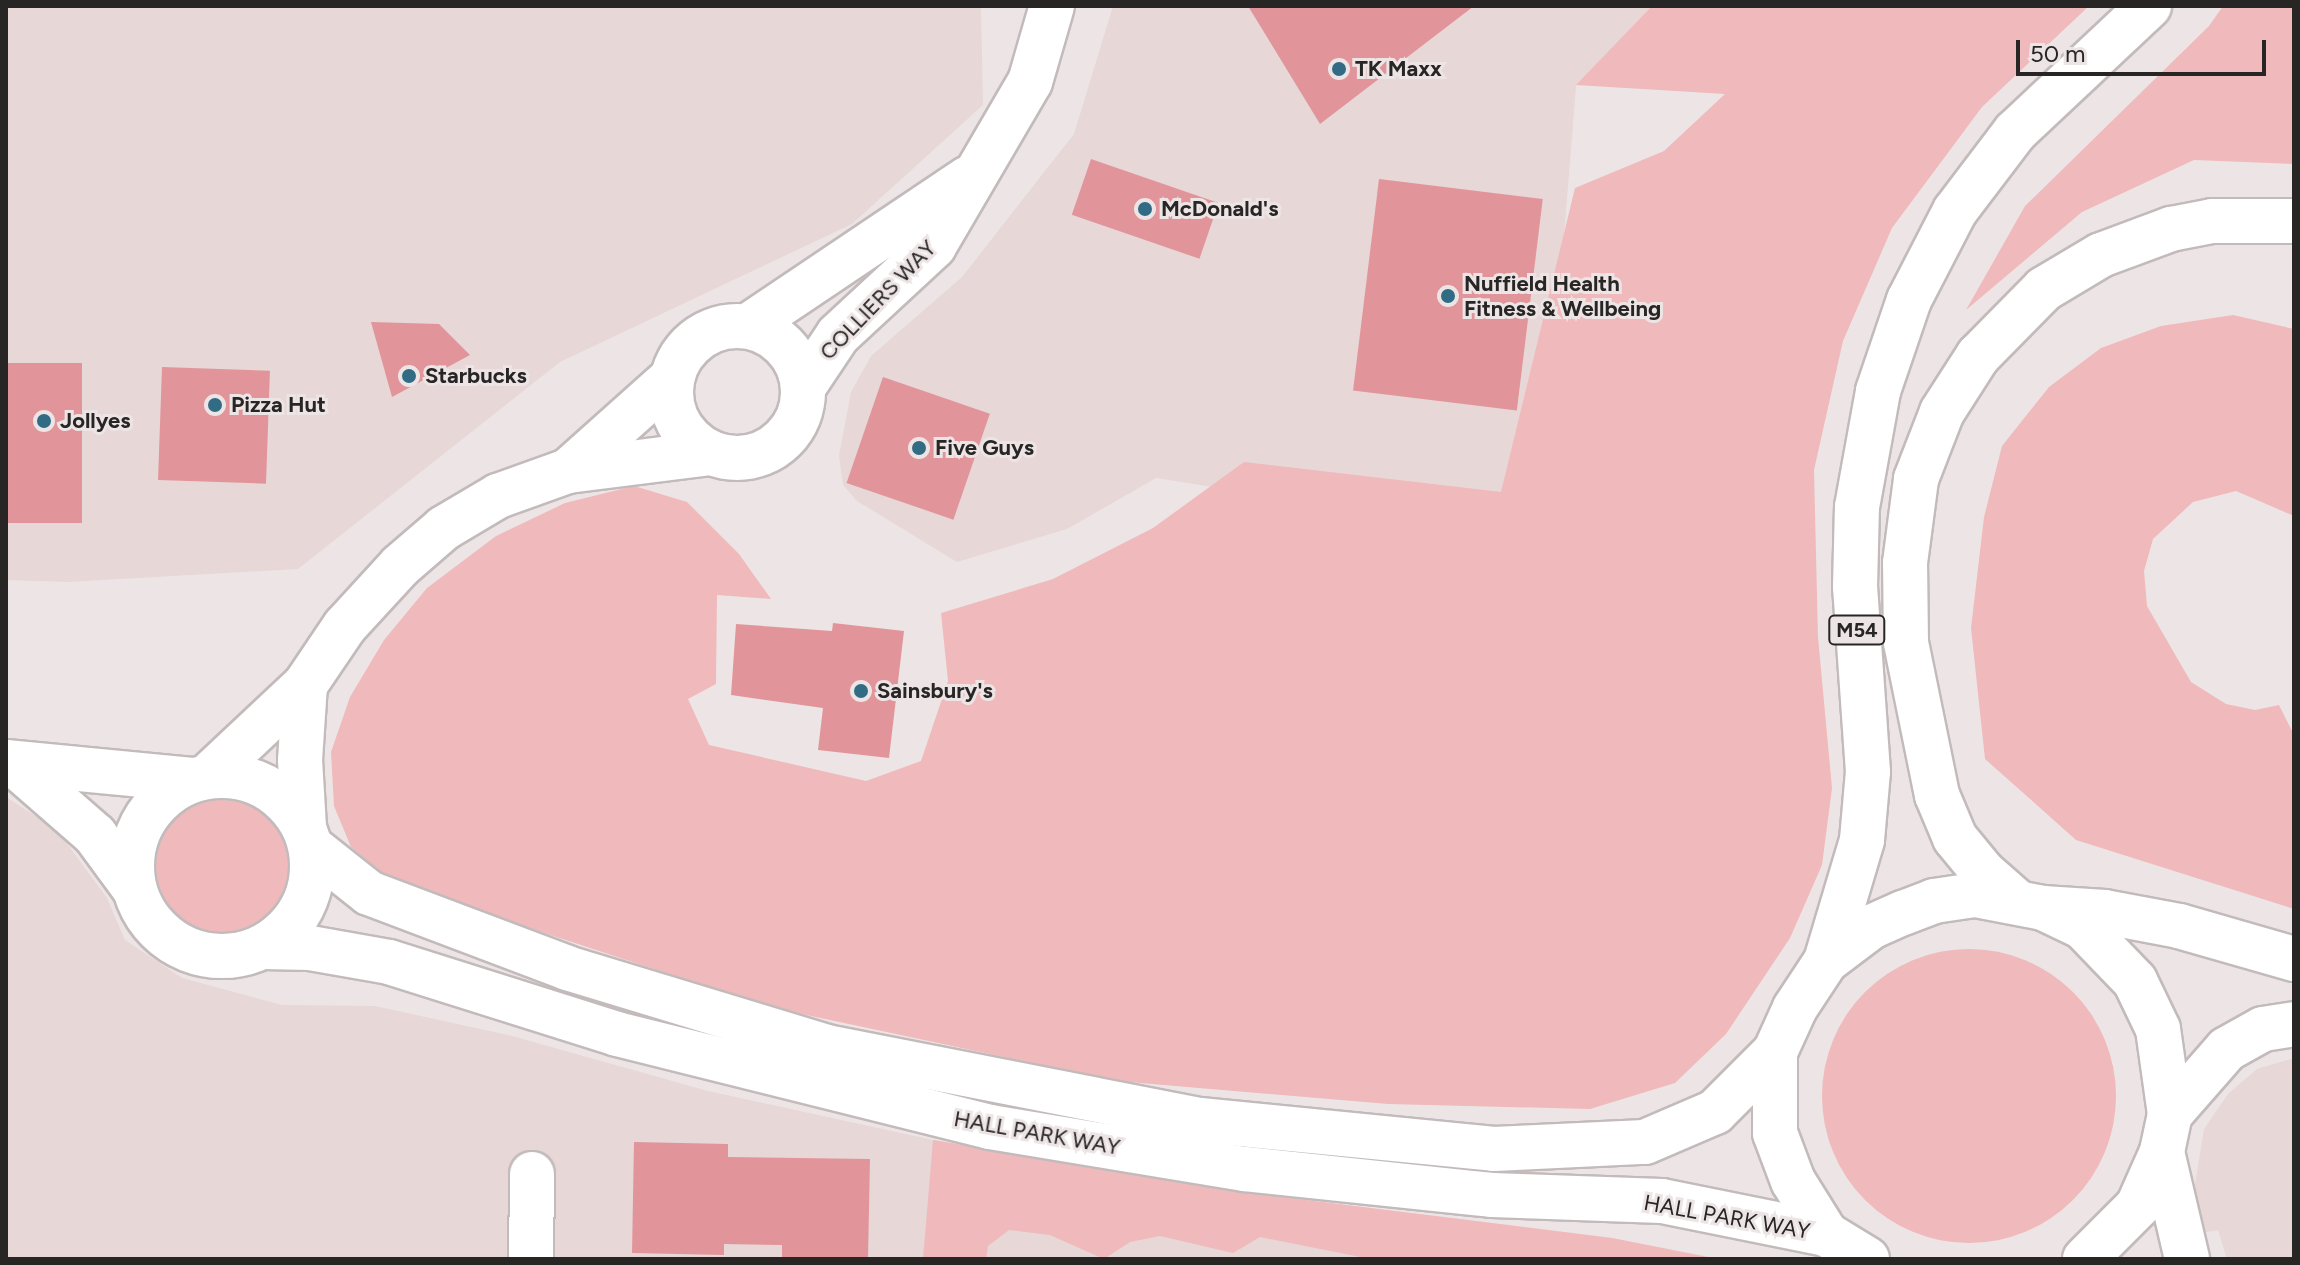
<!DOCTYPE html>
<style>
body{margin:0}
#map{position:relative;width:2300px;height:1265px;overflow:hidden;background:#ede5e5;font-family:Figtree,sans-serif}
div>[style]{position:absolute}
.built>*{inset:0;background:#e7d7d7}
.green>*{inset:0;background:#f0b9bb}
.round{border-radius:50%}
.building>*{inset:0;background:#e1959a;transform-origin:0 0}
.roads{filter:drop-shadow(2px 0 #c3bbbb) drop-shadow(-2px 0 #c3bbbb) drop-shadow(0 2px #c3bbbb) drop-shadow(0 -2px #c3bbbb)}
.minor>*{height:44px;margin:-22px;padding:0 22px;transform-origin:22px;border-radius:22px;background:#fff}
.minor>.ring{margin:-22px;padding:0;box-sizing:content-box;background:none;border:44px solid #fff;border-radius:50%}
.major>*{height:44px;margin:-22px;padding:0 22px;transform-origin:22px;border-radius:22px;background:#fff}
.major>.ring{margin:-22px;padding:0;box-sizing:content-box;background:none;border:44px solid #fff;border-radius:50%}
.highway>*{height:44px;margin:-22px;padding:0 22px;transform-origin:22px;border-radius:22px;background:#fff}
.dots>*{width:22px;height:22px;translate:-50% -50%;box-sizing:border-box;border:4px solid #ede5e5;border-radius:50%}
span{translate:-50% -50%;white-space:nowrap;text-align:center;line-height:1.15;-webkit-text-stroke:6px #ede5e5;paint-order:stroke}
.shield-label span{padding:2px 6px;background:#ede5e5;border:2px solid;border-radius:6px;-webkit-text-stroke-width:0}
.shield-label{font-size:20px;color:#282525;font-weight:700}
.poi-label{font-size:22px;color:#282525;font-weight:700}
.left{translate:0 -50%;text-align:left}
.street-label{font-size:22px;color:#282525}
.frame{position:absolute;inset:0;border:8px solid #282525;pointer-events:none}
.scale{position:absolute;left:2016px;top:40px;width:250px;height:36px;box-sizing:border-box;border:4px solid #282525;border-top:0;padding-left:10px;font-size:24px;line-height:28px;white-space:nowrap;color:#282525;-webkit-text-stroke:6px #ede5e5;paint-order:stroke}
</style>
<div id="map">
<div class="built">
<div style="clip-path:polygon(6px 6px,981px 6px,983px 105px,852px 224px,560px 362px,298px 569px,68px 582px,6px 580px)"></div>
<div style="clip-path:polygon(1113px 6px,1652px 6px,1576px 86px,1540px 539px,1156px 478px,1067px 529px,957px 562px,857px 501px,843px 485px,839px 456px,851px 392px,871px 356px,962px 277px,1074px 134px)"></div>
<div style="clip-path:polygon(6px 797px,57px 830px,107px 898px,125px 940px,182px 978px,282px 1005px,375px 1006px,512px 1036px,708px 1091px,933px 1140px,1266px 1195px,1612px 1238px,1721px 1259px,6px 1259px)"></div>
<div style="clip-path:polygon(2294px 1058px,2294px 1259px,2227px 1259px,2218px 1230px,2201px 1233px,2195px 1184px,2204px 1129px,2228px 1094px,2257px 1069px)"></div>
</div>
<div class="green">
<div style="clip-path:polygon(1652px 6px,2089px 6px,1982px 107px,1892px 228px,1843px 341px,1814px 470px,1818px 637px,1832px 788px,1822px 865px,1790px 938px,1726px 1034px,1675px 1083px,1590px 1109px,1388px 1104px,1117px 1081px,769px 1007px,447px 901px,384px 874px,351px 847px,334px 806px,331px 752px,350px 697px,384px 640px,427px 588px,496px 536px,565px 503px,634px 486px,687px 502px,739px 554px,771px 599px,717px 595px,716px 684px,688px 699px,709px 745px,866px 781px,921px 761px,948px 681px,941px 613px,1053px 579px,1153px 528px,1244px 462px,1501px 492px,1575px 188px,1664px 151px,1725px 94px,1576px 85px)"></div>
<div style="clip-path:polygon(2223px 6px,2294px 6px,2294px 164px,2194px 160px,2082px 212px,1966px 310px,2025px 206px,2209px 26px)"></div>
<div style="clip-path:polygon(2233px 315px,2294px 329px,2294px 516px,2236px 491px,2193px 502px,2153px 539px,2144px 571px,2147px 606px,2191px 682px,2226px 704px,2255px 710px,2279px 705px,2294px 735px,2294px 909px,2076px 840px,1985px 759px,1971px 628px,1984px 517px,2002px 446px,2049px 387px,2101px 348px,2161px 326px)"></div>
<div class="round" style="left:156px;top:800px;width:132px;height:132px"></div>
<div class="round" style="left:1822px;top:949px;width:294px;height:294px"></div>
<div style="clip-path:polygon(933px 1140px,1266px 1195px,1612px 1238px,1717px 1259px,1370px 1259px,1260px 1237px,1233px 1253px,1160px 1236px,1130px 1242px,1104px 1259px,1050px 1235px,1009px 1230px,988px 1246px,986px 1259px,923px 1259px)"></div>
</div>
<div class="building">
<div style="clip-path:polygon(1248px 6px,1474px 6px,1320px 124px)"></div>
<div style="left:1091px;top:159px;width:135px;height:59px;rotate:19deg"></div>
<div style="left:1379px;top:179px;width:165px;height:213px;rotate:7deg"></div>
<div style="clip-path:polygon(371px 322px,439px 324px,470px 355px,392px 397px)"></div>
<div style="left:82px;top:363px;width:160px;height:76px;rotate:90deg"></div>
<div style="left:162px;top:367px;width:108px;height:113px;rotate:2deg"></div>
<div style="left:883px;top:377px;width:113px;height:112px;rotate:19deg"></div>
<div style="clip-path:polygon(833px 623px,904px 631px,889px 758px,818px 750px,823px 708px,731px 695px,736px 624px,832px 631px)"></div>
<div style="clip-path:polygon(634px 1142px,728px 1144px,728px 1157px,870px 1159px,868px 1259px,782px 1259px,782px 1245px,724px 1244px,724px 1255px,632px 1253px)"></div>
</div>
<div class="roads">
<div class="minor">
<div class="ring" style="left:671px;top:326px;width:88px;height:88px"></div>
<div style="left:748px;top:326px;width:265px;rotate:-33.9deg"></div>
<div style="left:804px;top:386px;width:61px;rotate:-56.3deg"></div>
<div style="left:838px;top:335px;width:131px;rotate:-42.8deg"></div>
<div style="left:934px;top:246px;width:190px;rotate:-59.7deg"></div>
<div style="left:1030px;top:82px;width:79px;rotate:-73.9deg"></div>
<div style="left:568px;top:471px;width:140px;rotate:-41.8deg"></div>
<div style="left:208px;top:776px;width:133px;rotate:-43.2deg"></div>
<div style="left:305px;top:685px;width:71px;rotate:-55.9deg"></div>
<div style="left:345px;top:626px;width:81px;rotate:-47.5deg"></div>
<div style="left:400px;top:566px;width:58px;rotate:-40.8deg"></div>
<div style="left:444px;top:528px;width:63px;rotate:-30.7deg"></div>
<div style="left:498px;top:496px;width:74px;rotate:-19.7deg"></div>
<div style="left:568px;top:471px;width:144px;rotate:-7.2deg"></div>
<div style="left:304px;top:827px;width:67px;rotate:-93.4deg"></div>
<div style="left:300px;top:760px;width:75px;rotate:-86.2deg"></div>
<div style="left:531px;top:1259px;width:85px;rotate:-89.3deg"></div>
</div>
<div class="major">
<div style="left:6px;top:762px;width:187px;rotate:5.5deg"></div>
<div style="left:16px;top:766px;width:105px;rotate:41.1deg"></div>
<div style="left:95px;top:835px;width:66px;rotate:53.7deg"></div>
<div class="ring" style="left:132px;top:776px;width:136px;height:136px"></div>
<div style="left:311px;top:847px;width:74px;rotate:38.4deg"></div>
<div style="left:369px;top:893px;width:212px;rotate:20.7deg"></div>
<div style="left:567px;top:968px;width:272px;rotate:16.9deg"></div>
<div style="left:827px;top:1047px;width:380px;rotate:11.1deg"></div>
<div style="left:1200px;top:1120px;width:295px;rotate:5.6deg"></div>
<div style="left:1494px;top:1149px;width:151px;rotate:-2.7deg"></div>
<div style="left:1645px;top:1142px;width:76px;rotate:-23.2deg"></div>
<div style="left:1715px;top:1112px;width:85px;rotate:-45deg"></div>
<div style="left:263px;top:947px;width:47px;rotate:1.2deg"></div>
<div style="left:310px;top:948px;width:80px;rotate:10deg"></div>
<div style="left:389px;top:962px;width:239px;rotate:17.5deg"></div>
<div style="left:617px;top:1034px;width:384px;rotate:14deg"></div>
<div style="left:990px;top:1127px;width:258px;rotate:9.4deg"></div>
<div style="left:1245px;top:1169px;width:248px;rotate:6deg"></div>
<div style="left:1492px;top:1195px;width:170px;rotate:2deg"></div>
<div style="left:1662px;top:1201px;width:167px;rotate:11.4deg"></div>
<div style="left:2162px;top:1152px;width:110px;rotate:76.8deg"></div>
<div style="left:1867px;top:1259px;width:48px;rotate:-148.6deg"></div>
<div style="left:1826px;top:1234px;width:62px;rotate:-121.9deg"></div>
<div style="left:1793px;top:1181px;width:51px;rotate:-110.6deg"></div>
<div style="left:1775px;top:1133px;width:81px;rotate:-90deg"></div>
<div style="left:1775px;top:1052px;width:48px;rotate:-65.6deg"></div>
<div style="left:1795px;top:1008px;width:56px;rotate:-56.6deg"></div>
<div style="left:1826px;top:961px;width:56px;rotate:-37.1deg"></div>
<div style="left:1871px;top:927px;width:35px;rotate:-24deg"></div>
<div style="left:1903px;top:913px;width:33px;rotate:-21deg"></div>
<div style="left:1934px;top:901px;width:41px;rotate:-8.3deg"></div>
<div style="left:1975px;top:895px;width:69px;rotate:10.8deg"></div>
<div style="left:2043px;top:908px;width:44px;rotate:25.4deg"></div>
<div style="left:2083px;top:927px;width:75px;rotate:46.1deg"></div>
<div style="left:2135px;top:981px;width:53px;rotate:64.4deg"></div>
<div style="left:2158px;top:1029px;width:86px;rotate:82deg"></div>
<div style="left:2170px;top:1114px;width:39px;rotate:102deg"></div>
<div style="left:2162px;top:1152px;width:59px;rotate:114deg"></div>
<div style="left:2138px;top:1206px;width:75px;rotate:135deg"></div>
</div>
<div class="highway">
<div style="left:2016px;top:901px;width:44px;rotate:-138.7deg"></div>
<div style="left:1983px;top:872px;width:44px;rotate:-129.5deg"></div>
<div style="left:1955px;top:838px;width:47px;rotate:-112.7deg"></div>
<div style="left:1937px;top:795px;width:156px;rotate:-101.5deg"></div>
<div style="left:1906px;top:642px;width:79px;rotate:-90.7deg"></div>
<div style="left:1905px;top:563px;width:85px;rotate:-82.5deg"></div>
<div style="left:1916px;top:479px;width:72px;rotate:-68.8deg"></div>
<div style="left:1942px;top:412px;width:67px;rotate:-57.3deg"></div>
<div style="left:1978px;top:356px;width:94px;rotate:-45.4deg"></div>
<div style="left:2044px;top:289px;width:66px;rotate:-30.8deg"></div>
<div style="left:2101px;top:255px;width:75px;rotate:-20.4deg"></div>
<div style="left:2171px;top:229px;width:42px;rotate:-11deg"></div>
<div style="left:2212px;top:221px;width:82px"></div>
<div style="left:2043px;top:908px;width:62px;rotate:3.7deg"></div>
<div style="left:2105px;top:912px;width:75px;rotate:10.7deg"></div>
<div style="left:2179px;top:926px;width:120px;rotate:16deg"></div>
<div style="left:1826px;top:961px;width:126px;rotate:-73.4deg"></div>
<div style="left:1862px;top:840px;width:68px;rotate:-85deg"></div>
<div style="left:1868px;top:772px;width:185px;rotate:-94deg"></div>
<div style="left:1855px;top:587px;width:80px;rotate:-88.6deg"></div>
<div style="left:1857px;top:507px;width:118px;rotate:-79.7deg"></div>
<div style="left:1878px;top:391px;width:96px;rotate:-71.2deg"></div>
<div style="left:1909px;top:300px;width:100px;rotate:-62.7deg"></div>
<div style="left:1955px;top:211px;width:99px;rotate:-52.8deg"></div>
<div style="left:2015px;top:132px;width:184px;rotate:-43.2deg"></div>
<div style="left:2170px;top:1114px;width:86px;rotate:-48.8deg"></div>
<div style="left:2227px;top:1049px;width:41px;rotate:-29.1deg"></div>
<div style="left:2263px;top:1029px;width:31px;rotate:-9deg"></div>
</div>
</div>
<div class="dots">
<div style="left:1339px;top:69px;background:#316b84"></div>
<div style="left:1145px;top:209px;background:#316b84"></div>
<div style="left:1448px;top:296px;background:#316b84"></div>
<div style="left:409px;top:376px;background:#316b84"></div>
<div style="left:215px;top:405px;background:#316b84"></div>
<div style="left:44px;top:421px;background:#316b84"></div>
<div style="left:919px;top:448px;background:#316b84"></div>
<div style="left:861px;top:691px;background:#316b84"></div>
</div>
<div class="shield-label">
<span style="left:1857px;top:630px">M54</span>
</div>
<div class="poi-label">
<span class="left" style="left:1355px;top:69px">TK Maxx</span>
<span class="left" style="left:1161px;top:209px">McDonald's</span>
<span class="left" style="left:1464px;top:296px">Nuffield Health<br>Fitness &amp; Wellbeing</span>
<span class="left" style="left:425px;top:376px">Starbucks</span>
<span class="left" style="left:231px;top:405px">Pizza Hut</span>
<span class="left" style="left:60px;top:421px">Jollyes</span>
<span class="left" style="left:935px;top:448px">Five Guys</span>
<span class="left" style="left:877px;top:691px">Sainsbury's</span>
</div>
<div class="street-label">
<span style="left:878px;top:300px;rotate:-46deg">COLLIERS WAY</span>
<span style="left:1037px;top:1133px;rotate:10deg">HALL PARK WAY</span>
<span style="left:1727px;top:1217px;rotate:10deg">HALL PARK WAY</span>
</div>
<div class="frame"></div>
<div class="scale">50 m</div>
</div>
